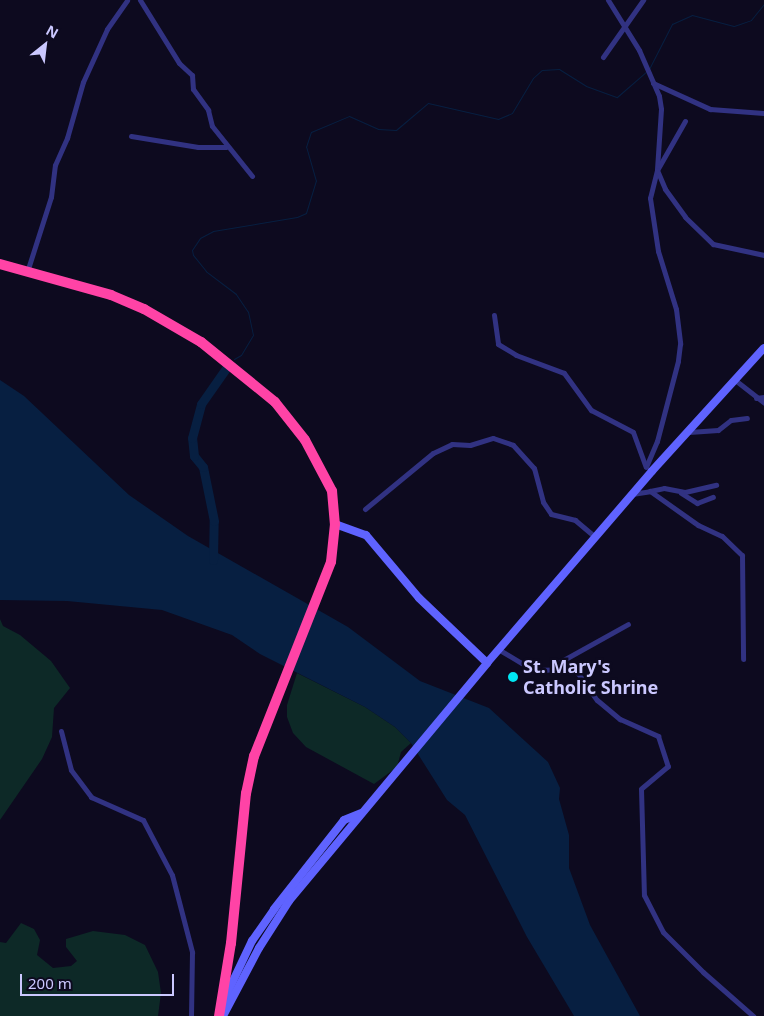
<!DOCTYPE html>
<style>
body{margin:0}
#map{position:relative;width:764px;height:1016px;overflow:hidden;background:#0d0a1f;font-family:"Noto Sans",sans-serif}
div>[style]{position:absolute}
.green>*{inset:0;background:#0d2927}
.water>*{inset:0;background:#071f41}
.stream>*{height:1px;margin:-0.5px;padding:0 0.5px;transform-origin:0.5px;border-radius:0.5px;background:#071f41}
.river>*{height:9px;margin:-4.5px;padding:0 4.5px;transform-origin:4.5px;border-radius:4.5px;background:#071f41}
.street>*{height:5px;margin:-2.5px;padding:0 2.5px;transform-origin:2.5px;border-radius:2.5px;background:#313282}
.secondary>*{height:8px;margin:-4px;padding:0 4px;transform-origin:4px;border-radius:4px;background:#5f63ff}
.highway>*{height:10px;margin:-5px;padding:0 5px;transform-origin:5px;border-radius:5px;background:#ff43a6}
.dots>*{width:14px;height:14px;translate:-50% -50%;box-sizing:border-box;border:2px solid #0d0a1f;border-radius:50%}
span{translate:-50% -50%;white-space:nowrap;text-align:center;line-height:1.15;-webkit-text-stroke:5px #0d0a1f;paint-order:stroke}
.poi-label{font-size:18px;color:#cbc8ff;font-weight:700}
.left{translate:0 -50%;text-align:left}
.north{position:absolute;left:20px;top:20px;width:50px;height:50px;-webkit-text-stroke:4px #0d0a1f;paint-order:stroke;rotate:29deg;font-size:14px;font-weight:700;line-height:20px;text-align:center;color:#cbc8ff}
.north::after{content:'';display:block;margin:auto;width:18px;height:22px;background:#cbc8ff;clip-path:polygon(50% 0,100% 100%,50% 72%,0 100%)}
.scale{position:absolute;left:20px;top:974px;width:154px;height:22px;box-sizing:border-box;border:2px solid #cbc8ff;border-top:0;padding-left:6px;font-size:15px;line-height:18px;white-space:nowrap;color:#cbc8ff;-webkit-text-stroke:4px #0d0a1f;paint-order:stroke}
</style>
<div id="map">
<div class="green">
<div style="clip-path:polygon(0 619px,3px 626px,20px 635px,51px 661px,70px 688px,54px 708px,52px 737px,42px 759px,0 820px)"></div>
<div style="clip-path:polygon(297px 673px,365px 707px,395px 727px,411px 743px,401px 752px,397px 767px,374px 784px,306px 747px,293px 733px,287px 717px,287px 705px)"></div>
<div style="clip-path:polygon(21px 923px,34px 929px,40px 940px,37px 955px,53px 968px,71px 966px,77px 961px,66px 947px,66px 939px,93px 931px,125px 935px,145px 945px,158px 972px,161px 993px,158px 1016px,0 1016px,0 942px,6px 943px)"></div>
</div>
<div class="water">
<div style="clip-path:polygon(0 380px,24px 396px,129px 495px,188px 536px,348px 627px,420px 681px,489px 708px,548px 762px,560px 788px,559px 799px,569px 835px,569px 868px,590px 925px,640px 1016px,574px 1016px,527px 937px,465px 815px,447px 800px,411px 743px,395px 727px,365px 707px,260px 654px,232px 635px,162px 610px,67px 601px,0 600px)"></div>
</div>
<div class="stream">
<div style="left:649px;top:69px;width:51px;rotate:-62.9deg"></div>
<div style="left:672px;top:24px;width:22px;rotate:-24deg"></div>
<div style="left:692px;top:15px;width:43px;rotate:14.7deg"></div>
<div style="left:734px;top:26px;width:18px;rotate:-19deg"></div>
<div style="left:751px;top:20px;width:21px;rotate:-51deg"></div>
<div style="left:234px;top:359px;width:8px;rotate:-30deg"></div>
<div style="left:241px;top:355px;width:23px;rotate:-59deg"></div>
<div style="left:253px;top:335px;width:24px;rotate:-102deg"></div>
<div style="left:248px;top:312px;width:22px;rotate:-124deg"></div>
<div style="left:236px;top:294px;width:38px;rotate:-143deg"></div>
<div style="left:206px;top:271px;width:21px;rotate:-129deg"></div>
<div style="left:193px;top:255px;width:5px;rotate:-101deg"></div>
<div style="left:192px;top:250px;width:14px;rotate:-56deg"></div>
<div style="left:200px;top:238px;width:15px;rotate:-28deg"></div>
<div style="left:213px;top:231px;width:85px;rotate:-9.5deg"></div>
<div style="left:297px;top:217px;width:10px;rotate:-24deg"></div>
<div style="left:306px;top:213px;width:34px;rotate:-73deg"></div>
<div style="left:316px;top:181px;width:35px;rotate:-106deg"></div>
<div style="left:306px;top:147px;width:16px;rotate:-72deg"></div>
<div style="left:311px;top:132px;width:41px;rotate:-22.8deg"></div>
<div style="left:349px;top:116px;width:32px;rotate:24deg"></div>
<div style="left:378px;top:129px;width:18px;rotate:3deg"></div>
<div style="left:396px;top:130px;width:42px;rotate:-40.2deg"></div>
<div style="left:428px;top:103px;width:72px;rotate:12.9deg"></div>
<div style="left:498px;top:119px;width:15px;rotate:-23deg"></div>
<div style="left:512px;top:113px;width:41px;rotate:-59deg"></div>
<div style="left:533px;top:78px;width:12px;rotate:-42deg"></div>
<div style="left:542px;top:70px;width:17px;rotate:-3deg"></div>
<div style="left:559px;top:69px;width:32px;rotate:32deg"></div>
<div style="left:586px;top:86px;width:33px;rotate:20deg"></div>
<div style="left:617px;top:97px;width:38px;rotate:-41deg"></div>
</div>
<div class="river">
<div style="left:213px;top:560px;width:39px;rotate:-89deg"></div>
<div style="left:214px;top:521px;width:55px;rotate:-101.5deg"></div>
<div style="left:203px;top:467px;width:14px;rotate:-129deg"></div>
<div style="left:194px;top:456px;width:18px;rotate:-96deg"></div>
<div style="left:192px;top:438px;width:35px;rotate:-75deg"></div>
<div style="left:201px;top:404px;width:49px;rotate:-55deg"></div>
</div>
<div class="street">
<div style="left:140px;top:0;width:74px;rotate:58.2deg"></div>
<div style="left:179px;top:63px;width:18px;rotate:43deg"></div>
<div style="left:192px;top:75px;width:14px;rotate:86deg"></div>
<div style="left:193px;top:89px;width:26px;rotate:54deg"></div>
<div style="left:208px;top:110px;width:16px;rotate:76deg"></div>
<div style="left:212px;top:126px;width:64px;rotate:51.3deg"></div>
<div style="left:608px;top:0;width:59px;rotate:58.2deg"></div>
<div style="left:639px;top:50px;width:50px;rotate:66.5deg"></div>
<div style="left:659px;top:96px;width:13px;rotate:81deg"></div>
<div style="left:661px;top:109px;width:61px;rotate:93.8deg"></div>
<div style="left:657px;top:170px;width:29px;rotate:104deg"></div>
<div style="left:650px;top:198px;width:54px;rotate:81.4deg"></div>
<div style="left:658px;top:251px;width:61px;rotate:72.8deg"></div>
<div style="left:676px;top:309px;width:35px;rotate:83deg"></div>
<div style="left:680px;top:344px;width:17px;rotate:97deg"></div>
<div style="left:678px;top:361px;width:83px;rotate:104.7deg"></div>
<div style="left:657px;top:441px;width:28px;rotate:113deg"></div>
<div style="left:603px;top:57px;width:70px;rotate:-54.9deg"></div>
<div style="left:653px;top:83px;width:63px;rotate:24.5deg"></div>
<div style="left:710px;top:109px;width:54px;rotate:4.2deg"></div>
<div style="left:685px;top:121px;width:56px;rotate:119.7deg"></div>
<div style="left:657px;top:170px;width:21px;rotate:67deg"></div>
<div style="left:665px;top:189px;width:34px;rotate:54deg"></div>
<div style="left:685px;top:217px;width:39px;rotate:44deg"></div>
<div style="left:713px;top:244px;width:52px;rotate:12.2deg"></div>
<div style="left:131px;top:136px;width:68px;rotate:9.3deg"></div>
<div style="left:198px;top:147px;width:28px"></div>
<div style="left:27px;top:272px;width:79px;rotate:-72.3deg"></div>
<div style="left:51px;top:197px;width:32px;rotate:-83deg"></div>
<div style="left:55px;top:165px;width:30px;rotate:-66deg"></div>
<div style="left:67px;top:138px;width:58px;rotate:-74.1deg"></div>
<div style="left:83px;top:82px;width:58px;rotate:-65.6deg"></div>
<div style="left:107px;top:29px;width:35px;rotate:-55deg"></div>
<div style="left:494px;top:315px;width:29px;rotate:82deg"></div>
<div style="left:498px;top:344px;width:21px;rotate:31deg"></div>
<div style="left:516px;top:355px;width:51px;rotate:20.6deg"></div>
<div style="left:564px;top:373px;width:46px;rotate:53.9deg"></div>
<div style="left:591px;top:410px;width:47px;rotate:27.6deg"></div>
<div style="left:633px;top:432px;width:37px;rotate:70deg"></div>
<div style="left:735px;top:380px;width:37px;rotate:38deg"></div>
<div style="left:756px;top:398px;width:8px;rotate:-7deg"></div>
<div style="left:689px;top:432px;width:29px;rotate:-4deg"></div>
<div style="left:718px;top:430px;width:16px;rotate:-38deg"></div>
<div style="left:731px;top:420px;width:16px;rotate:-7deg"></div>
<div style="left:650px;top:491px;width:14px;rotate:-12deg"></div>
<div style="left:664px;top:488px;width:21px;rotate:11deg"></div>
<div style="left:685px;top:492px;width:32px;rotate:-13deg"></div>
<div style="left:681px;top:493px;width:19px;rotate:32deg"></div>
<div style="left:697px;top:503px;width:17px;rotate:-21deg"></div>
<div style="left:632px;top:494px;width:18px;rotate:-9deg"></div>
<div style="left:650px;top:491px;width:59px;rotate:35.3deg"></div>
<div style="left:698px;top:525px;width:26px;rotate:25deg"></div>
<div style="left:722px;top:536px;width:28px;rotate:44deg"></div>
<div style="left:742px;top:555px;width:104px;rotate:89.4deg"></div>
<div style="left:365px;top:509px;width:88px;rotate:-39.5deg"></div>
<div style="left:433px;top:453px;width:21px;rotate:-25deg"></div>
<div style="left:452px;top:444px;width:18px;rotate:3deg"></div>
<div style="left:470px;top:445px;width:24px;rotate:-17deg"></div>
<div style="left:493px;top:438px;width:21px;rotate:19deg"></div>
<div style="left:513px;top:445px;width:31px;rotate:48deg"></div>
<div style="left:534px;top:468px;width:35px;rotate:75deg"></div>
<div style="left:543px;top:502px;width:14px;rotate:56deg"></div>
<div style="left:551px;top:514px;width:25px;rotate:14deg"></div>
<div style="left:575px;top:520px;width:26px;rotate:40deg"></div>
<div style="left:498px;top:649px;width:41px;rotate:31deg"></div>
<div style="left:533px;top:670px;width:42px;rotate:-1.4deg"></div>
<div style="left:575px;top:669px;width:38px;rotate:55deg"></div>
<div style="left:597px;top:700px;width:30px;rotate:40deg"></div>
<div style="left:620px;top:719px;width:42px;rotate:24.1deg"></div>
<div style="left:658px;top:736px;width:32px;rotate:72deg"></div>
<div style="left:668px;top:766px;width:35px;rotate:140deg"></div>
<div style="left:641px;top:789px;width:106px;rotate:88.4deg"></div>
<div style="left:644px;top:895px;width:42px;rotate:62.8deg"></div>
<div style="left:663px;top:932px;width:57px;rotate:45deg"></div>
<div style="left:703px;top:972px;width:67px;rotate:41.3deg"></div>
<div style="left:559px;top:668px;width:5px;rotate:-101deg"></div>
<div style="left:558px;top:663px;width:80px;rotate:-29.1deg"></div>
<div style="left:61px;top:731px;width:40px;rotate:75.6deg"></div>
<div style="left:71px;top:770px;width:34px;rotate:53deg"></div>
<div style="left:91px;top:797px;width:57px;rotate:23.9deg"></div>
<div style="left:143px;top:820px;width:62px;rotate:62.2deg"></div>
<div style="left:172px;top:875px;width:80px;rotate:75.4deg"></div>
<div style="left:192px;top:952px;width:64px;rotate:90.9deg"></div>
</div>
<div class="secondary">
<div style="left:335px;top:524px;width:33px;rotate:20deg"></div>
<div style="left:366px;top:535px;width:82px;rotate:49.9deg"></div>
<div style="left:419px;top:598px;width:94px;rotate:43.7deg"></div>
<div style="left:223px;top:1002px;width:68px;rotate:-64.6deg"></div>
<div style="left:252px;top:941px;width:39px;rotate:-55deg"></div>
<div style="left:274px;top:909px;width:113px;rotate:-51.8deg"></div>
<div style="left:344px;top:820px;width:18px;rotate:-22deg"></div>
<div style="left:223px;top:1016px;width:77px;rotate:-62.1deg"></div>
<div style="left:259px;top:948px;width:56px;rotate:-57.4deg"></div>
<div style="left:289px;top:901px;width:310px;rotate:-50.2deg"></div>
<div style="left:487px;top:663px;width:253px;rotate:-49.3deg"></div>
<div style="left:652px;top:471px;width:166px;rotate:-47.7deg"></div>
</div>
<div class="highway">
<div style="left:0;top:264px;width:115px;rotate:15.6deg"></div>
<div style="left:111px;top:295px;width:36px;rotate:23deg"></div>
<div style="left:144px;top:309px;width:66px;rotate:30.1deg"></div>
<div style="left:201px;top:342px;width:95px;rotate:39deg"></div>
<div style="left:275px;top:402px;width:48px;rotate:51.7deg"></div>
<div style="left:305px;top:440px;width:58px;rotate:62.1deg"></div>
<div style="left:332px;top:491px;width:33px;rotate:85deg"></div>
<div style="left:335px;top:524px;width:38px;rotate:96deg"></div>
<div style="left:331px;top:562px;width:209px;rotate:111.6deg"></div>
<div style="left:254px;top:756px;width:38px;rotate:102deg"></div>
<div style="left:246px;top:793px;width:151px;rotate:95.7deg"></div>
<div style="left:231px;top:943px;width:74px;rotate:99.3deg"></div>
</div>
<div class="dots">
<div style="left:513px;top:677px;background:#00e7f3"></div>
</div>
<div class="poi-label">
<span class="left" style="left:523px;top:677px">St. Mary's<br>Catholic Shrine</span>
</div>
<div class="north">N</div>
<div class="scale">200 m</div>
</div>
